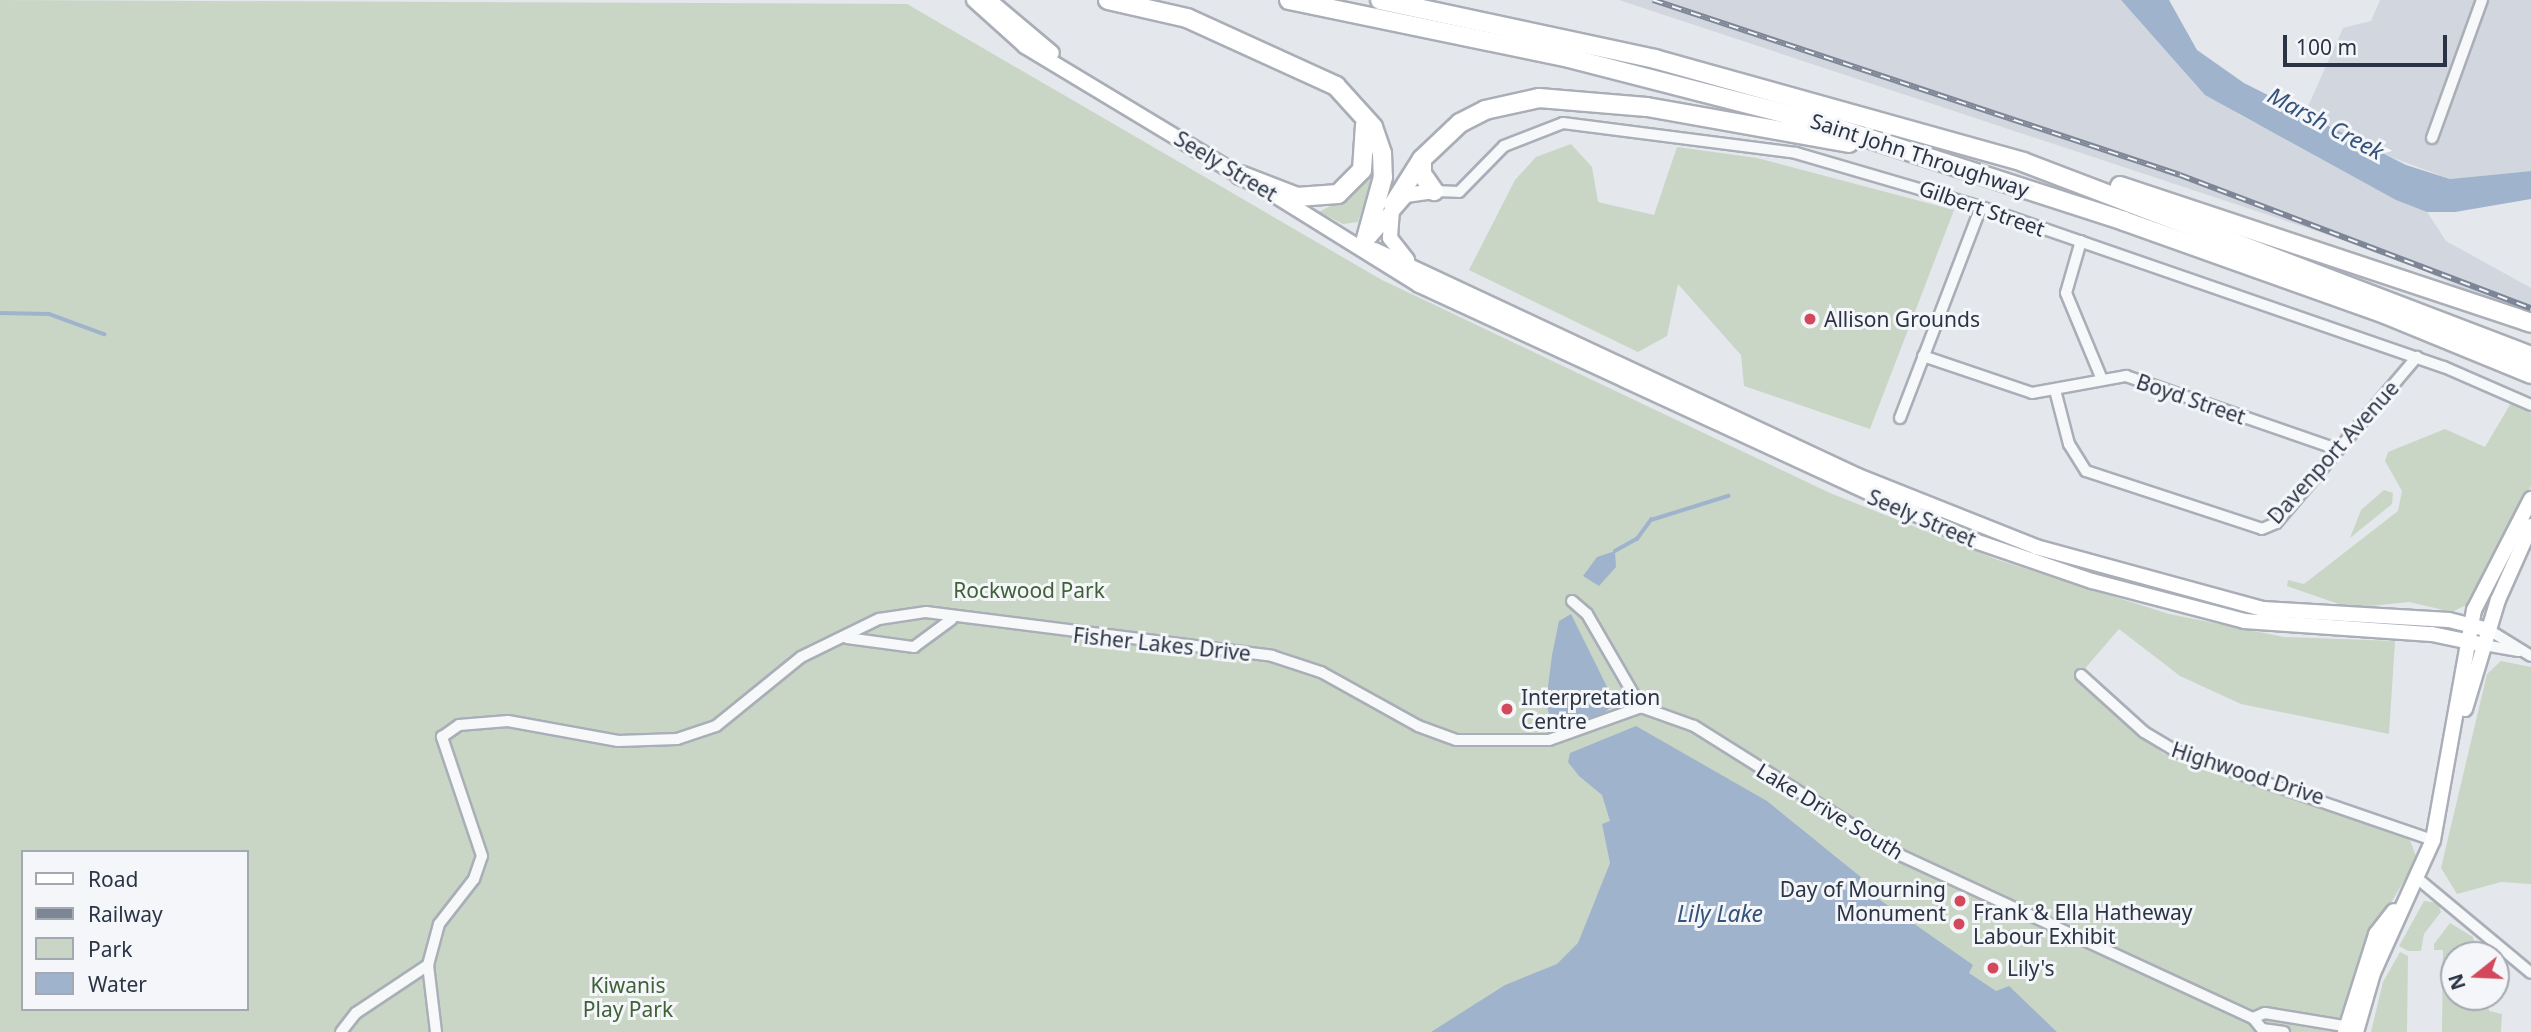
<!DOCTYPE html>
<style>
body{margin:0}
#map{position:relative;width:2531px;height:1032px;overflow:hidden;background:#e4e7ec;font-family:"Noto Sans",sans-serif}
div>[style]{position:absolute}
.built>*{inset:0;background:#d2d6de}
.green>*{inset:0;background:#c9d6c5}
.water>*{inset:0;background:#9fb4cc}
.stream>*{height:3.5px;margin:-1.75px;padding:0 1.75px;transform-origin:1.75px;border-radius:1.75px;background:#9fb4cc}
.roads{filter:drop-shadow(2px 0 #a9aeb7) drop-shadow(-2px 0 #a9aeb7) drop-shadow(0 2px #a9aeb7) drop-shadow(0 -2px #a9aeb7)}
.street>*{height:10px;margin:-5px;padding:0 5px;transform-origin:5px;border-radius:5px;background:#f7f8fa}
.secondary>*{height:14px;margin:-7px;padding:0 7px;transform-origin:7px;border-radius:7px;background:#fff}
.highway>*{height:18px;margin:-9px;padding:0 9px;transform-origin:9px;border-radius:9px;background:#fff}
.rail>*{height:6px;margin-top:-3px;transform-origin:0;background:repeating-linear-gradient(90deg,#f4f6f9 0 10px,#7d8696 0 20px);box-sizing:border-box;border-block:2px solid #7d8696}
.dots>*{width:19px;height:19px;translate:-50% -50%;box-sizing:border-box;border:4px solid #f4f6f9;border-radius:50%}
span{translate:-50% -50%;white-space:nowrap;text-align:center;line-height:1.15;-webkit-text-stroke:6px #f4f6f9;paint-order:stroke}
.street-label{font-size:21px;color:#2b3445}
.poi-label{font-size:21px;color:#2b3445}
.left{translate:0 -50%;text-align:left}
.right{translate:-100% -50%;text-align:right}
.park-label{font-size:21px;color:#3f6138}
.water-label{font-size:23px;color:#34527a;font-style:italic}
.legend{position:absolute;left:21px;top:850px;width:228px;height:161px;box-sizing:border-box;background:#f4f6f9;border:2px solid #a4a8b1;margin:0;padding:9px 12px;list-style:none;font-size:21px;color:#2b3445}
.legend li{display:flex;align-items:center;gap:14px;height:35px}
.legend b{width:35px;border:2px solid #a4a8b1}
.north{position:absolute;left:2440px;top:941px;width:70px;height:70px;box-sizing:border-box;background:#f4f6f9;border:2px solid #a4a8b1;border-radius:50%;rotate:252deg;font-size:19px;font-weight:700;line-height:28px;text-align:center;color:#2b3445}
.north::after{content:'';display:block;margin:auto;width:24px;height:32px;background:#d1495b;clip-path:polygon(50% 0,100% 100%,50% 72%,0 100%)}
.scale{position:absolute;left:2283px;top:35px;width:164px;height:32px;box-sizing:border-box;border:4px solid #2b3445;border-top:0;padding-left:9px;font-size:21px;line-height:24px;white-space:nowrap;color:#2b3445;-webkit-text-stroke:5px #f4f6f9;paint-order:stroke}
</style>
<div id="map">
<div class="built">
<div style="clip-path:polygon(1619px 0,2121px 0,2238px 114px,2427px 212px,2446px 241px,2531px 288px,2531px 318px,2386px 254px)"></div>
<div style="clip-path:polygon(2380px 0,2531px 0,2531px 171px,2450px 179px,2380px 153px,2305px 113px,2343px 28px,2371px 21px)"></div>
</div>
<div class="green">
<div style="clip-path:polygon(evenodd,0 0,907px 4px,1382px 280px,1830px 493px,1998px 560px,2169px 614px,2284px 637px,2395px 641px,2389px 734px,2241px 704px,2180px 676px,2119px 629px,2076px 679px,2164px 754px,2338px 810px,2410px 840px,2417px 859px,2382px 918px,2342px 1032px,0 1032px,0 0,23px 852px,247px 852px,247px 1009px,23px 1009px,23px 852px)"></div>
<div style="clip-path:polygon(1571px 144px,1592px 167px,1598px 202px,1654px 215px,1677px 147px,1757px 158px,1954px 210px,1870px 429px,1744px 386px,1741px 355px,1678px 284px,1667px 336px,1638px 352px,1469px 270px,1515px 180px,1536px 157px)"></div>
<div style="clip-path:polygon(1369px 173px,1375px 174px,1358px 222px,1343px 224px,1319px 212px,1347px 197px)"></div>
<div style="clip-path:polygon(2511px 403px,2531px 413px,2531px 486px,2468px 604px,2452px 612px,2409px 602px,2350px 608px,2287px 586px,2288px 580px,2304px 584px,2398px 511px,2402px 491px,2385px 461px,2388px 452px,2445px 429px,2485px 447px)"></div>
<div style="clip-path:polygon(2384px 490px,2393px 493px,2392px 504px,2350px 538px,2361px 510px)"></div>
<div style="clip-path:polygon(2501px 661px,2531px 667px,2531px 884px,2501px 882px,2457px 894px,2441px 868px,2487px 674px)"></div>
<div style="clip-path:polygon(2424px 901px,2438px 903px,2441px 912px,2424px 934px,2421px 951px,2408px 951px,2399px 946px)"></div>
<div style="clip-path:polygon(2450px 923px,2473px 937px,2476px 955px,2454px 955px,2454px 997px,2488px 1001px,2489px 1011px,2502px 1014px,2501px 1032px,2442px 1032px,2443px 950px,2434px 950px,2434px 944px)"></div>
<div style="clip-path:polygon(2400px 952px,2408px 956px,2407px 1032px,2371px 1032px,2383px 982px)"></div>
</div>
<div class="water">
<div style="clip-path:polygon(2121px 0,2169px 0,2197px 50px,2244px 83px,2406px 165px,2450px 179px,2531px 171px,2531px 199px,2455px 212px,2427px 212px,2396px 200px,2205px 95px)"></div>
<div style="clip-path:polygon(1615px 551px,1616px 567px,1599px 586px,1583px 576px,1597px 557px)"></div>
<div style="clip-path:polygon(1571px 614px,1615px 703px,1602px 715px,1552px 724px,1546px 703px,1552px 655px,1559px 621px)"></div>
<div style="clip-path:polygon(1636px 726px,1767px 801px,1862px 878px,1873px 895px,1973px 965px,1969px 973px,1996px 991px,2009px 986px,2057px 1032px,1431px 1032px,1505px 985px,1557px 964px,1578px 943px,1610px 863px,1602px 824px,1610px 821px,1602px 795px,1579px 776px,1568px 762px,1570px 753px)"></div>
</div>
<div class="stream">
<div style="left:0;top:313px;width:49px;rotate:1.2deg"></div>
<div style="left:49px;top:314px;width:59px;rotate:20deg"></div>
<div style="left:1615px;top:551px;width:25px;rotate:-29deg"></div>
<div style="left:1637px;top:539px;width:24px;rotate:-54deg"></div>
<div style="left:1651px;top:520px;width:81px;rotate:-17.3deg"></div>
</div>
<div class="roads">
<div class="street">
<div style="left:2432px;top:138px;width:147px;rotate:-70.1deg"></div>
<div style="left:1434px;top:191px;width:25px;rotate:2deg"></div>
<div style="left:1459px;top:192px;width:64px;rotate:-45.6deg"></div>
<div style="left:1504px;top:146px;width:63px;rotate:-21.3deg"></div>
<div style="left:1563px;top:123px;width:235px;rotate:7.3deg"></div>
<div style="left:1796px;top:153px;width:193px;rotate:16.3deg"></div>
<div style="left:1981px;top:207px;width:490px;rotate:19.1deg"></div>
<div style="left:2444px;top:367px;width:95px;rotate:23.6deg"></div>
<div style="left:2081px;top:241px;width:54px;rotate:106.1deg"></div>
<div style="left:2066px;top:293px;width:91px;rotate:67.4deg"></div>
<div style="left:1923px;top:356px;width:115px;rotate:18.7deg"></div>
<div style="left:2032px;top:393px;width:96px;rotate:-10.3deg"></div>
<div style="left:2126px;top:376px;width:223px;rotate:19.1deg"></div>
<div style="left:2055px;top:390px;width:56px;rotate:75.5deg"></div>
<div style="left:2069px;top:444px;width:32px;rotate:58deg"></div>
<div style="left:2086px;top:471px;width:185px;rotate:18.2deg"></div>
<div style="left:2262px;top:529px;width:15px;rotate:-23deg"></div>
<div style="left:2276px;top:523px;width:218px;rotate:-49.7deg"></div>
<div style="left:1900px;top:418px;width:226px;rotate:-69deg"></div>
<div style="left:1572px;top:601px;width:20px;rotate:41deg"></div>
<div style="left:1587px;top:614px;width:108px;rotate:59.9deg"></div>
<div style="left:1641px;top:707px;width:56px;rotate:19.7deg"></div>
<div style="left:1694px;top:726px;width:243px;rotate:32.1deg"></div>
<div style="left:1900px;top:855px;width:389px;rotate:24.8deg"></div>
<div style="left:2489px;top:630px;width:49px;rotate:31.8deg"></div>
<div style="left:847px;top:638px;width:68px;rotate:7.7deg"></div>
<div style="left:914px;top:647px;width:47px;rotate:-36.4deg"></div>
<div style="left:2484px;top:645px;width:35px;rotate:10deg"></div>
<div style="left:2081px;top:675px;width:85px;rotate:42.1deg"></div>
<div style="left:2144px;top:732px;width:39px;rotate:31deg"></div>
<div style="left:2177px;top:752px;width:271px;rotate:19deg"></div>
<div style="left:2417px;top:878px;width:148px;rotate:39.8deg"></div>
<div style="left:341px;top:1032px;width:24px;rotate:-52deg"></div>
<div style="left:356px;top:1013px;width:87px;rotate:-33.7deg"></div>
<div style="left:436px;top:1032px;width:67px;rotate:-96.8deg"></div>
<div style="left:428px;top:965px;width:42px;rotate:-75deg"></div>
<div style="left:439px;top:924px;width:57px;rotate:-52.1deg"></div>
<div style="left:474px;top:879px;width:24px;rotate:-71deg"></div>
<div style="left:482px;top:856px;width:126px;rotate:-108.6deg"></div>
<div style="left:442px;top:737px;width:21px;rotate:-35deg"></div>
<div style="left:459px;top:725px;width:49px;rotate:-4.7deg"></div>
<div style="left:508px;top:721px;width:112px;rotate:10.3deg"></div>
<div style="left:618px;top:741px;width:59px;rotate:-1.9deg"></div>
<div style="left:677px;top:739px;width:41px;rotate:-18.4deg"></div>
<div style="left:716px;top:726px;width:109px;rotate:-39.1deg"></div>
<div style="left:801px;top:657px;width:87px;rotate:-26deg"></div>
<div style="left:879px;top:619px;width:48px;rotate:-8.5deg"></div>
<div style="left:926px;top:612px;width:349px;rotate:7.2deg"></div>
<div style="left:1272px;top:656px;width:52px;rotate:18.1deg"></div>
<div style="left:1321px;top:672px;width:111px;rotate:29.1deg"></div>
<div style="left:1418px;top:726px;width:40px;rotate:20.2deg"></div>
<div style="left:1456px;top:740px;width:93px"></div>
<div style="left:1549px;top:740px;width:98px;rotate:-19.7deg"></div>
<div style="left:2284px;top:1032px;width:22px;rotate:-172deg"></div>
<div style="left:2262px;top:1029px;width:14px;rotate:-129deg"></div>
<div style="left:2253px;top:1018px;width:13px;rotate:-23deg"></div>
<div style="left:2265px;top:1013px;width:86px;rotate:9.4deg"></div>
</div>
<div class="secondary">
<div style="left:974px;top:0;width:69px;rotate:42deg"></div>
<div style="left:1025px;top:46px;width:262px;rotate:31.1deg"></div>
<div style="left:989px;top:0;width:82px;rotate:40.1deg"></div>
<div style="left:1273px;top:194px;width:172px;rotate:31.9deg"></div>
<div style="left:1419px;top:285px;width:609px;rotate:24.76deg"></div>
<div style="left:1972px;top:540px;width:127px;rotate:18.9deg"></div>
<div style="left:2092px;top:581px;width:157px;rotate:14.7deg"></div>
<div style="left:2244px;top:621px;width:188px;rotate:4deg"></div>
<div style="left:2432px;top:634px;width:53px;rotate:11.9deg"></div>
<div style="left:1392px;top:209px;width:29px;rotate:94deg"></div>
<div style="left:1390px;top:238px;width:28px;rotate:52deg"></div>
<div style="left:1368px;top:239px;width:58px;rotate:-49.2deg"></div>
<div style="left:1406px;top:195px;width:28px;rotate:-8deg"></div>
<div style="left:1375px;top:250px;width:533px;rotate:25.08deg"></div>
<div style="left:1858px;top:476px;width:192px;rotate:21.7deg"></div>
<div style="left:2036px;top:547px;width:235px;rotate:15.3deg"></div>
<div style="left:2263px;top:609px;width:186px;rotate:3.4deg"></div>
<div style="left:2449px;top:620px;width:41px;rotate:14deg"></div>
<div style="left:2465px;top:709px;width:114px;rotate:-73.2deg"></div>
<div style="left:2498px;top:600px;width:81px;rotate:-66deg"></div>
<div style="left:2345px;top:1032px;width:103px;rotate:-72.4deg"></div>
<div style="left:2376px;top:934px;width:29px;rotate:-52deg"></div>
<div style="left:2356px;top:1032px;width:61px;rotate:-73.9deg"></div>
<div style="left:2373px;top:973px;width:146px;rotate:-65.7deg"></div>
<div style="left:2433px;top:840px;width:234px;rotate:-79.9deg"></div>
<div style="left:2474px;top:610px;width:125px;rotate:-62.8deg"></div>
</div>
<div class="highway">
<div style="left:1108px;top:0;width:81px;rotate:12.8deg"></div>
<div style="left:1187px;top:18px;width:164px;rotate:24.5deg"></div>
<div style="left:1336px;top:86px;width:55px;rotate:47.9deg"></div>
<div style="left:1373px;top:127px;width:28px;rotate:71deg"></div>
<div style="left:1382px;top:153px;width:24px;rotate:88deg"></div>
<div style="left:1383px;top:177px;width:72px;rotate:105.4deg"></div>
<div style="left:1289px;top:0;width:286px;rotate:11.7deg"></div>
<div style="left:1569px;top:58px;width:254px;rotate:14.4deg"></div>
<div style="left:1815px;top:121px;width:325px;rotate:17.9deg"></div>
<div style="left:2124px;top:221px;width:277px;rotate:19.6deg"></div>
<div style="left:2385px;top:314px;width:158px;rotate:22.3deg"></div>
<div style="left:1380px;top:0;width:281px;rotate:12.1deg"></div>
<div style="left:1655px;top:59px;width:382px;rotate:15.6deg"></div>
<div style="left:2023px;top:162px;width:544px;rotate:20.9deg"></div>
<div style="left:1422px;top:159px;width:15px;rotate:90deg"></div>
<div style="left:1422px;top:174px;width:21px;rotate:55deg"></div>
<div style="left:1240px;top:175px;width:61px;rotate:21.1deg"></div>
<div style="left:1297px;top:197px;width:41px;rotate:-4.2deg"></div>
<div style="left:1338px;top:194px;width:34px;rotate:-45deg"></div>
<div style="left:1362px;top:170px;width:45px;rotate:-86.2deg"></div>
<div style="left:2120px;top:186px;width:433px;rotate:18.4deg"></div>
<div style="left:1393px;top:205px;width:54px;rotate:-57.8deg"></div>
<div style="left:1422px;top:159px;width:52px;rotate:-43.5deg"></div>
<div style="left:1460px;top:123px;width:28px;rotate:-27deg"></div>
<div style="left:1485px;top:110px;width:55px;rotate:-12.5deg"></div>
<div style="left:1539px;top:98px;width:108px;rotate:4.8deg"></div>
<div style="left:1647px;top:107px;width:205px;rotate:10.1deg"></div>
</div>
</div>
<div class="rail">
<div style="left:1653px;top:0;width:555px;rotate:18.37deg"></div>
<div style="left:2180px;top:175px;width:375px;rotate:20.8deg"></div>
</div>
<div class="dots">
<div style="left:1810px;top:319px;background:#d1495b"></div>
<div style="left:1507px;top:709px;background:#d1495b"></div>
<div style="left:1960px;top:901px;background:#d1495b"></div>
<div style="left:1959px;top:924px;background:#d1495b"></div>
<div style="left:1993px;top:968px;background:#d1495b"></div>
</div>
<div class="street-label">
<span style="left:1920px;top:155px;rotate:18deg">Saint John Throughway</span>
<span style="left:1226px;top:166px;rotate:31deg">Seely Street</span>
<span style="left:1982px;top:208px;rotate:19deg">Gilbert Street</span>
<span style="left:2191px;top:399px;rotate:19deg">Boyd Street</span>
<span style="left:2333px;top:452px;rotate:-48deg">Davenport Avenue</span>
<span style="left:1922px;top:518px;rotate:23deg">Seely Street</span>
<span style="left:1162px;top:644px;rotate:6deg">Fisher Lakes Drive</span>
<span style="left:2248px;top:773px;rotate:18deg">Highwood Drive</span>
<span style="left:1830px;top:811px;rotate:31deg">Lake Drive South</span>
</div>
<div class="poi-label">
<span class="left" style="left:1824px;top:319px">Allison Grounds</span>
<span class="left" style="left:1521px;top:709px">Interpretation<br>Centre</span>
<span class="right" style="left:1946px;top:901px">Day of Mourning<br>Monument</span>
<span class="left" style="left:1973px;top:924px">Frank &amp; Ella Hatheway<br>Labour Exhibit</span>
<span class="left" style="left:2007px;top:968px">Lily's</span>
</div>
<div class="park-label">
<span style="left:1029px;top:590px">Rockwood Park</span>
<span style="left:628px;top:997px">Kiwanis<br>Play Park</span>
</div>
<div class="water-label">
<span style="left:2326px;top:123px;rotate:28deg">Marsh Creek</span>
<span style="left:1720px;top:913px">Lily Lake</span>
</div>
<ul class="legend">
<li><b style="height:9px;background:#fff"></b>Road</li>
<li><b style="height:9px;background:#7d8696"></b>Railway</li>
<li><b style="height:19px;background:#c9d6c5"></b>Park</li>
<li><b style="height:19px;background:#9fb4cc"></b>Water</li>
</ul>
<div class="north">N</div>
<div class="scale">100 m</div>
</div>
